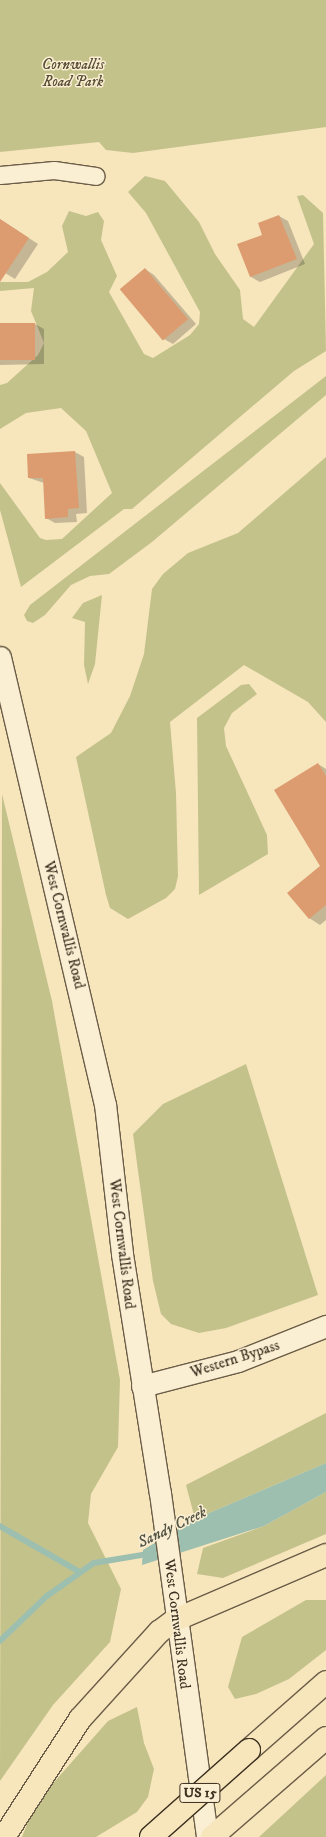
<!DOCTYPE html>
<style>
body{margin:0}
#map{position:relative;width:326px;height:1837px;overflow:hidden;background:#f7e5bc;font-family:"IM FELL DW Pica",serif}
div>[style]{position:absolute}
.green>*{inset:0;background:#c4c28b}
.water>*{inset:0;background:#9dbfaf}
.shadow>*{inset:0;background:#0003}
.stream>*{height:5.5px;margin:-2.75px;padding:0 2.75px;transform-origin:2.75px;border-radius:2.75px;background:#9dbfaf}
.building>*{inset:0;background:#dc9c70;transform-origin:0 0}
.roads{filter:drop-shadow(1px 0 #6b5d47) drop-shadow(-1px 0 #6b5d47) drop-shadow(0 1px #6b5d47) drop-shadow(0 -1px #6b5d47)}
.minor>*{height:17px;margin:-8.5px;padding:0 8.5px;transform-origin:8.5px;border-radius:8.5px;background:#faeed3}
.tertiary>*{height:21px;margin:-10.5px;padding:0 10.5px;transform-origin:10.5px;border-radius:10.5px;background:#faeed3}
.motorway>*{height:22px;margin:-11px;padding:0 11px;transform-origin:11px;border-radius:11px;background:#f7e5bc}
.bridges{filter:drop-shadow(1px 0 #3c3020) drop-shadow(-1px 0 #3c3020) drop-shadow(0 1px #3c3020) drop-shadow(0 -1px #3c3020)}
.motorway-bridge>*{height:22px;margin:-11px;padding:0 11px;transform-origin:11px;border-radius:11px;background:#f7e5bc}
span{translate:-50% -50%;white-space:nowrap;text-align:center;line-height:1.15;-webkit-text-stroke:3px #faeed3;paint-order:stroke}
.shield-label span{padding:1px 3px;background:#faeed3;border:1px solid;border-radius:3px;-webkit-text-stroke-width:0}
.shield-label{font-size:14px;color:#3c3020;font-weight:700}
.park-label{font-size:15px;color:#574d35;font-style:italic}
.street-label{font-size:15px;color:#3c3020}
.water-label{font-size:16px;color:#545444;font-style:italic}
</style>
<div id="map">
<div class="green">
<div style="clip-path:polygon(0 0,326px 0,326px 127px,133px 153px,106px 150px,99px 142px,0 152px)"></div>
<div style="clip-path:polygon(145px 176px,165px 181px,199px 222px,215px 254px,240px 290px,243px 319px,254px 327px,314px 244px,297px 196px,303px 195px,323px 213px,326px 351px,294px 371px,132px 509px,124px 509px,21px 587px,0 510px,0 483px,40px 538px,46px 540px,62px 539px,112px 493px,86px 431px,61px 408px,26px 413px,0 429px,0 385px,7px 383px,38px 355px,44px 343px,31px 311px,34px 288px,0 291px,0 282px,28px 282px,47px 272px,68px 252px,62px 226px,69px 211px,86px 216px,98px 212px,104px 221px,101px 240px,117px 276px,109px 292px,144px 354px,153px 358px,190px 335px,199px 324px,200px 312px,146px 213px,128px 192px)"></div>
<div style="clip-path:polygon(326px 376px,326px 395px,152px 542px,109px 574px,90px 576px,71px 585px,45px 615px,33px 623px,27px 621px,24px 615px,30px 605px)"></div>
<div style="clip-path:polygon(326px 457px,326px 722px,308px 702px,244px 665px,170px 722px,176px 793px,178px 876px,175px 889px,166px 898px,128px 919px,110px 908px,106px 895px,76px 757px,111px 733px,130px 696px,144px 654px,152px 589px,163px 574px,188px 553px,238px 533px)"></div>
<div style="clip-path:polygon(102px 595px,95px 664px,88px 684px,84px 665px,85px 622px,72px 618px,83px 603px)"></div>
<div style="clip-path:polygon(249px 684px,257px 694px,232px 713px,224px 728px,226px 746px,267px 835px,268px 854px,199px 895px,197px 718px,241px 685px)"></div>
<div style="clip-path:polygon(2px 794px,52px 1001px,120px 1380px,118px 1447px,91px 1494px,88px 1523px,121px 1589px,110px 1642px,53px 1705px,0 1781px)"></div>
<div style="clip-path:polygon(246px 1064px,318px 1295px,226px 1328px,199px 1333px,171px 1324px,161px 1314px,153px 1281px,133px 1134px,163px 1104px)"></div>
<div style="clip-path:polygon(326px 1413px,326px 1463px,195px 1519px,186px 1485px)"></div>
<div style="clip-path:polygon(326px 1492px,326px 1534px,223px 1578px,197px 1574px,203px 1548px,264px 1526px)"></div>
<div style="clip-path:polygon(306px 1600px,326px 1600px,326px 1650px,289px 1679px,256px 1694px,235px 1699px,228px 1687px,242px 1637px)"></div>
<div style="clip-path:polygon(137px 1707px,144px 1743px,154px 1769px,148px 1797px,137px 1812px,96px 1837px,22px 1837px,31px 1814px,48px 1789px,108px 1721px)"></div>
<div style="clip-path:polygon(326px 1775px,326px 1837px,259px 1837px)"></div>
</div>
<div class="water">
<div style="clip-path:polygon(326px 1463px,326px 1492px,264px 1526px,142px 1565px,143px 1550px,195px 1519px)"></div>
</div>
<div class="shadow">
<div style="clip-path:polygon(279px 216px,288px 221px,305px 264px,260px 282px,251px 277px,238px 245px,264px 235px)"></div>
<div style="clip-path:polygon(0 219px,38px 244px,15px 279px,0 270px)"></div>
<div style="clip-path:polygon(145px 269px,154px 275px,196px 324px,173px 344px,164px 339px)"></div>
<div style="clip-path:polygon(0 324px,35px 324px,44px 329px,44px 364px,0 365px)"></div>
<div style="clip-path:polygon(75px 452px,84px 457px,87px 513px,76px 514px,77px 522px,55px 523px,46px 518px,44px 483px,29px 478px,28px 455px)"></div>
<div style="clip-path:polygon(318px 764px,326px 769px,326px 920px,320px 925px,309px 918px,321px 866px)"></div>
</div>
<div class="stream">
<div style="left:0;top:1526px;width:92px;rotate:29.9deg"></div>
<div style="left:0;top:1641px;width:65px;rotate:-43.8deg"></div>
<div style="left:47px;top:1596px;width:57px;rotate:-35.1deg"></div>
<div style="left:94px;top:1563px;width:55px;rotate:-9.5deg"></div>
</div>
<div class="building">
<div style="clip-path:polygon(279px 215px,297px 259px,250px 277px,237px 244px,262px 235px,258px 223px)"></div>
<div style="clip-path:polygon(0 219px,29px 238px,0 282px)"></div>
<div style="left:145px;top:268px;width:67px;height:33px;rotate:50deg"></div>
<div style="left:0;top:323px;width:35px;height:37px"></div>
<div style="clip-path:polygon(75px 451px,79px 508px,68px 509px,68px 517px,45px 519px,43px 478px,28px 478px,27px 454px)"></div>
<div style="clip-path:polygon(318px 763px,326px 776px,326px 905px,309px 919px,287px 893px,320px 866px,274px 790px)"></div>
</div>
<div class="roads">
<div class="minor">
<div style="left:0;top:175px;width:54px;rotate:-5.3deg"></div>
<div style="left:54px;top:170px;width:42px;rotate:8.1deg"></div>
</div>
<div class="tertiary">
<div style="left:0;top:657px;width:459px;rotate:76.8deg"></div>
<div style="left:105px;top:1104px;width:151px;rotate:83.5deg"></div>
<div style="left:122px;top:1254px;width:242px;rotate:81deg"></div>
<div style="left:160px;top:1493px;width:347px;rotate:82.2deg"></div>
<div style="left:142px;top:1386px;width:99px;rotate:-14.6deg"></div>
<div style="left:238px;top:1361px;width:95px;rotate:-21.7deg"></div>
</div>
<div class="motorway">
<div style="left:249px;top:1750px;width:103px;rotate:-41.4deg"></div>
<div style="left:4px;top:1837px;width:140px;rotate:-57.2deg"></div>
<div style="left:80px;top:1719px;width:118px;rotate:-47.8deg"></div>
<div style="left:159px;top:1632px;width:20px;rotate:-37deg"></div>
<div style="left:175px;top:1620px;width:164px;rotate:-23.3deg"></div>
<div style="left:212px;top:1837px;width:151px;rotate:-41deg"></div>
</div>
</div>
<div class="bridges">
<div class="motorway-bridge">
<div style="left:151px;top:1837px;width:131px;rotate:-41.6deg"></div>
</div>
</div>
<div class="shield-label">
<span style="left:200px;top:1793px">US 15</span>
</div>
<div class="park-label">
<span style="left:73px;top:73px">Cornwallis<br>Road Park</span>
</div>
<div class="street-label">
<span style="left:64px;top:925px;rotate:76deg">West Cornwallis Road</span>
<span style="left:122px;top:1244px;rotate:83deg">West Cornwallis Road</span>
<span style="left:235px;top:1359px;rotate:-18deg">Western Bypass</span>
<span style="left:177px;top:1624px;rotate:83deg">West Cornwallis Road</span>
</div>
<div class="water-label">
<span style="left:172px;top:1527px;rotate:-26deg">Sandy Creek</span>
</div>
</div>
